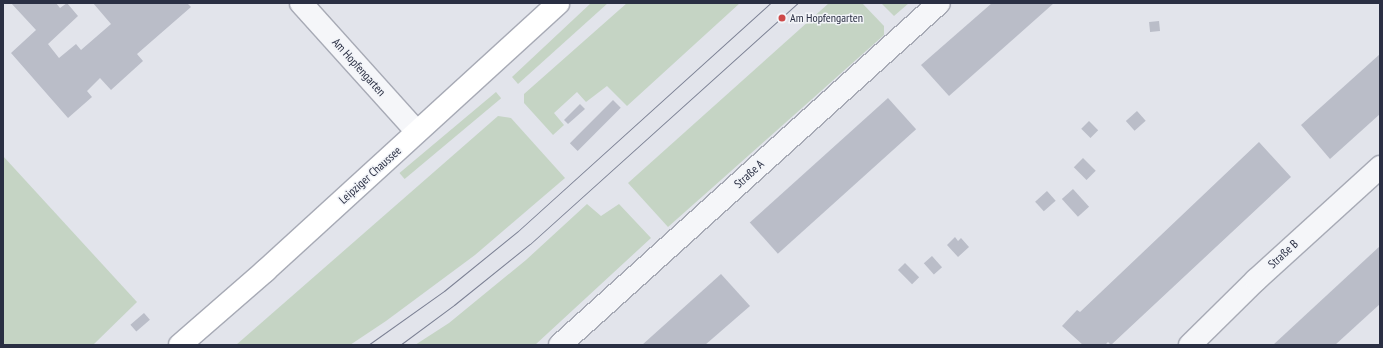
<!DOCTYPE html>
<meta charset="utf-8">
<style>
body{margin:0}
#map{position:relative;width:1383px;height:348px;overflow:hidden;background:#e2e4eb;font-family:"PT Sans Narrow",sans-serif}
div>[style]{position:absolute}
.green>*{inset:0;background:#c5d4c4;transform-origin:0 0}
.building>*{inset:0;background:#babdc8;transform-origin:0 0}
.roads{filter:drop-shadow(1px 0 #a7aab5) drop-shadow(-1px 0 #a7aab5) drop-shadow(0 1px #a7aab5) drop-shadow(0 -1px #a7aab5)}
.minor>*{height:22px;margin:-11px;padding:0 11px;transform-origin:11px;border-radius:11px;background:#f5f6f9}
.major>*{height:22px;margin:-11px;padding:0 11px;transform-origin:11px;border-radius:11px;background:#fff}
.tram>*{height:1px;margin:-0.5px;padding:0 0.5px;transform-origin:0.5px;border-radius:0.5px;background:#7c8194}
.dots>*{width:11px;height:11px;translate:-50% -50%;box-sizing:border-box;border:2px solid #f2f4f8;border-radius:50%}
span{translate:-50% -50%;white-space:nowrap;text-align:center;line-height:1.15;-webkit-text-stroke:3px #f2f4f8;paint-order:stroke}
.poi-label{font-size:12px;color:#2a2f43}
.left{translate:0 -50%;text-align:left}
.street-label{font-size:12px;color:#2a2f43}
.frame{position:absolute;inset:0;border:4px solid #2a2f43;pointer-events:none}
</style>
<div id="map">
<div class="green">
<div style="clip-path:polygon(591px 3px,608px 3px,518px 84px,512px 77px)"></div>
<div style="clip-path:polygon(627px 3px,740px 3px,627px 106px,607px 86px,586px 102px,577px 92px,554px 113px,564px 125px,553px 135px,524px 103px,524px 94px)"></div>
<div style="clip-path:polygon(829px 3px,862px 3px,884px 26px,884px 35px,668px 227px,628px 183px)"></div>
<div style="clip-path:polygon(881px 3px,909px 3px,894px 16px)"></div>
<div style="left:496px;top:92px;width:8px;height:126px;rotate:50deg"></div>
<div style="clip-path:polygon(498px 116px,511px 118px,565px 178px,475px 255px,386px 321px,350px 345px,236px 345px)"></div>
<div style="clip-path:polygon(3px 156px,137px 302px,93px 345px,3px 345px)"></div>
<div style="clip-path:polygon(587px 204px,601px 216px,619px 204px,651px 238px,535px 345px,415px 345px,449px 323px,526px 260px)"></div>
</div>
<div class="building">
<div style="clip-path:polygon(11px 3px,56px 3px,60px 8px,67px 3px,78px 16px,48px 44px,59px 58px,76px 44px,81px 50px,111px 24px,93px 3px,187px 3px,191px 7px,137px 54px,143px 61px,111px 90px,100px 78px,87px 91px,92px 97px,68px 118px,11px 53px,36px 30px)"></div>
<div style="clip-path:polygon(992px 3px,1054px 3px,949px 96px,921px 65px)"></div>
<div style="left:1159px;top:21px;width:10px;height:10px;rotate:84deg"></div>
<div style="clip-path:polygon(1380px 54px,1380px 114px,1330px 159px,1301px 125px)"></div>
<div style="left:888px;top:98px;width:42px;height:186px;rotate:48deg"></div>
<div style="left:613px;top:100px;width:11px;height:61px;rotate:45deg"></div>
<div style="clip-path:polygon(580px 104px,585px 109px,568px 124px,564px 120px)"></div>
<div style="left:1137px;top:111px;width:13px;height:15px;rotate:48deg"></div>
<div style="left:1089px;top:121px;width:13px;height:11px;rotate:45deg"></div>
<div style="clip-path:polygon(1259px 142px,1291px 177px,1111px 345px,1108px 342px,1105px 345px,1083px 345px,1062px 326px,1077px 310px,1080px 312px)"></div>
<div style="left:1083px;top:158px;width:18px;height:13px;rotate:45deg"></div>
<div style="left:1073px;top:189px;width:24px;height:15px;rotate:48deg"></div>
<div style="left:1047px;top:191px;width:13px;height:16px;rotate:48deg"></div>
<div style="clip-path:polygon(955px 237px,958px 241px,961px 238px,969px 247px,958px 257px,947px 245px)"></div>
<div style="clip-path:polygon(1380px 246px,1380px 304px,1335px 345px,1273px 345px)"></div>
<div style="left:932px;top:256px;width:15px;height:11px;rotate:48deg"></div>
<div style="left:905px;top:263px;width:20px;height:10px;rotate:45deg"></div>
<div style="clip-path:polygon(721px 274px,750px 306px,705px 345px,642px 345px)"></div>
<div style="left:144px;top:313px;width:9px;height:18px;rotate:49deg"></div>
</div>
<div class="roads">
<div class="minor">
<div style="left:301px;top:3px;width:173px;rotate:48deg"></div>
<div style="left:560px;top:345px;width:510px;rotate:-42.06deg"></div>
<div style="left:1190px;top:345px;width:93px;rotate:-44.6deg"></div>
<div style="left:1256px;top:280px;width:168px;rotate:-42.3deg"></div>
</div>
<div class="major">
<div style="left:180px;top:345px;width:113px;rotate:-41deg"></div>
<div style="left:265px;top:271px;width:397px;rotate:-42.4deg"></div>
</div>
</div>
<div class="tram">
<div style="left:368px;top:345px;width:93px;rotate:-35.4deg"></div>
<div style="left:444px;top:291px;width:95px;rotate:-39deg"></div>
<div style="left:518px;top:231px;width:340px;rotate:-42.1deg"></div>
<div style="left:400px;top:345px;width:67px;rotate:-36.5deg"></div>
<div style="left:454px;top:305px;width:97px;rotate:-38.8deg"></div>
<div style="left:530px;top:244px;width:360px;rotate:-42deg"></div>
</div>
<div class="dots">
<div style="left:782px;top:18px;background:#ce4949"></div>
</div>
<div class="poi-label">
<span class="left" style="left:790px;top:18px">Am Hopfengarten</span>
</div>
<div class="street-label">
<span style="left:359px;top:67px;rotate:48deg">Am Hopfengarten</span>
<span style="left:749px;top:174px;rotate:-42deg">Straße A</span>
<span style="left:370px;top:175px;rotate:-42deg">Leipziger Chaussee</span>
<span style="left:1283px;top:254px;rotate:-43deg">Straße B</span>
</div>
<div class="frame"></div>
</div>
